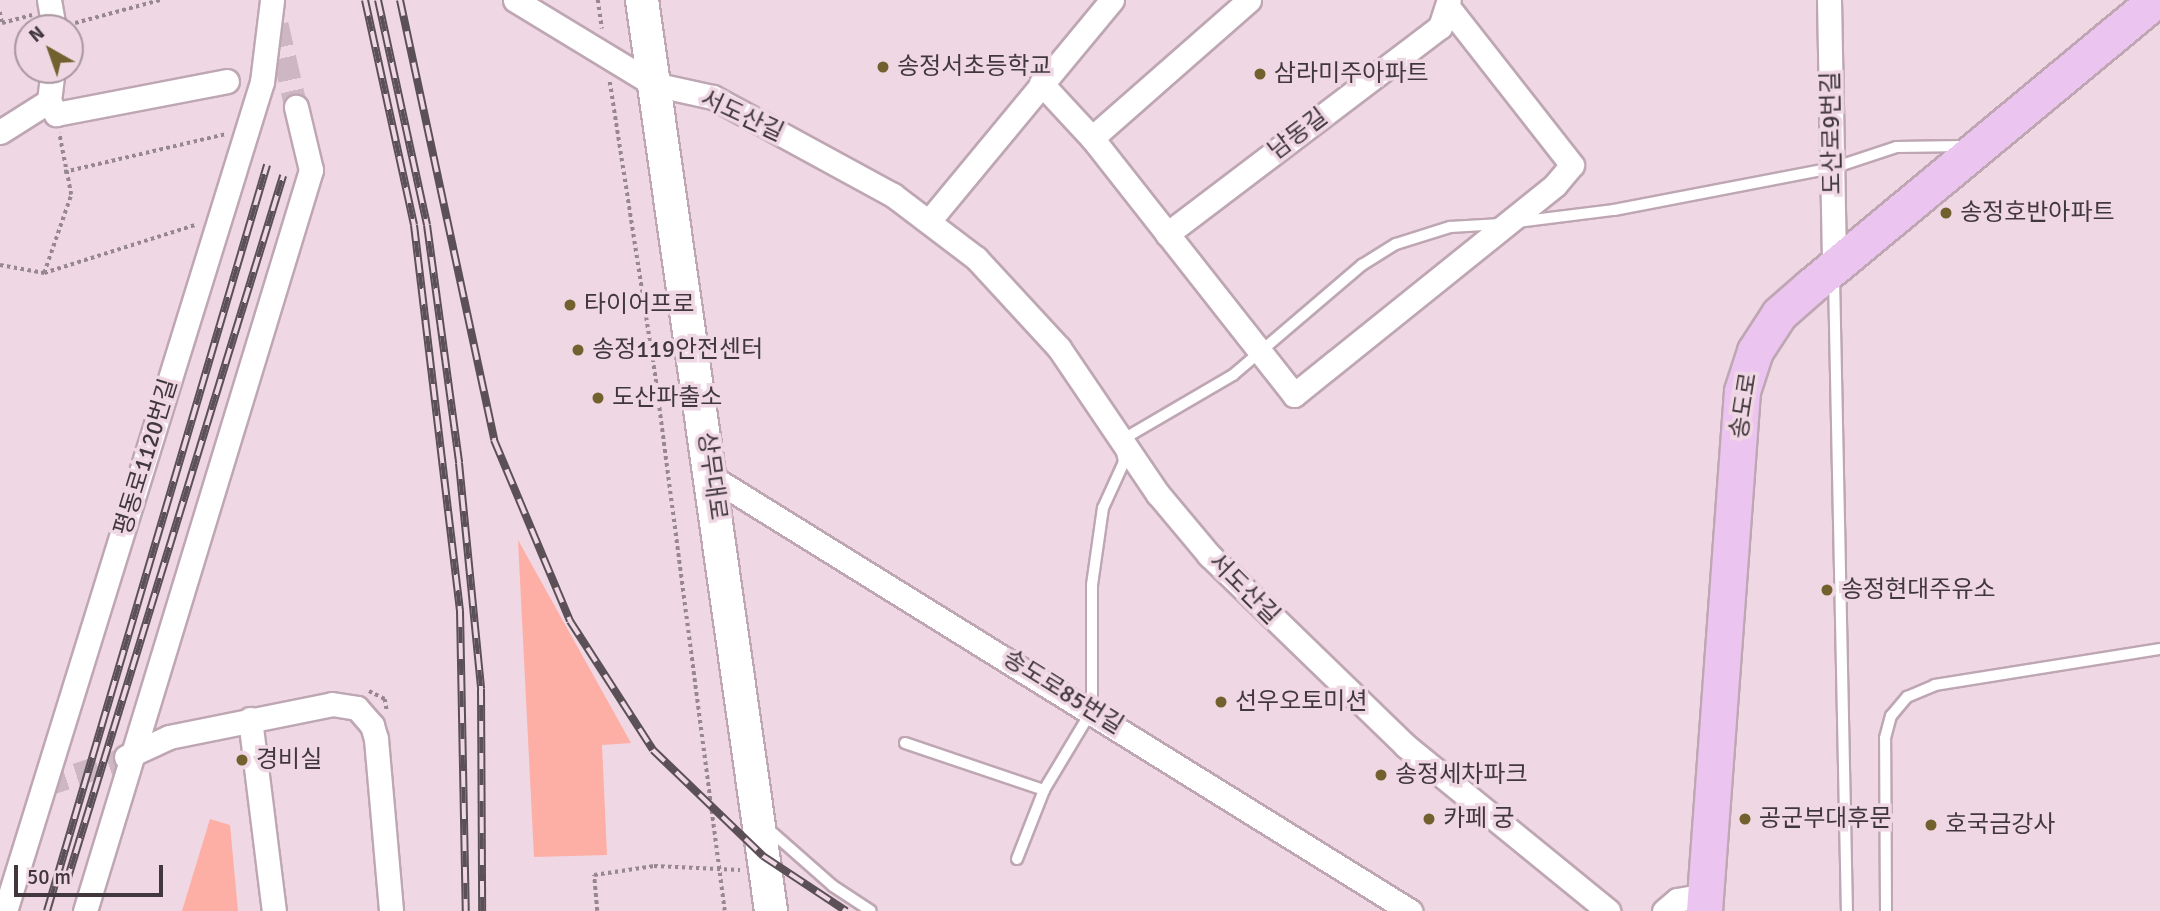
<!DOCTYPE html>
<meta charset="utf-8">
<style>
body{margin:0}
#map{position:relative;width:2160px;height:911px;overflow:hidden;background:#efd7e3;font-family:Signika,"Noto Sans KR",sans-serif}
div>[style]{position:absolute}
.green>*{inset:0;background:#fdaea5}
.minor-tunnel>*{height:23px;margin-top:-11.5px;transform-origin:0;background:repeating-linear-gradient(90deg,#ccb7c2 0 23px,transparent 0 34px)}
.path>*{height:3.5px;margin-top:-1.75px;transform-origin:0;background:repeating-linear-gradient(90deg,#97878f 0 3.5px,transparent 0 7px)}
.roads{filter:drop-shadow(2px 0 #bea7b3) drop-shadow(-2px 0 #bea7b3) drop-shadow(0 2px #bea7b3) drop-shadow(0 -2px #bea7b3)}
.service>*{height:10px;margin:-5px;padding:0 5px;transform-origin:5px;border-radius:5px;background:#fff}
.minor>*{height:23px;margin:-11.5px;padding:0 11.5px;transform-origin:11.5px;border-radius:11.5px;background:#fff}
.secondary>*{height:32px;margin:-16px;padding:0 16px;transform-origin:16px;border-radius:16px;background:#fff}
.primary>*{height:35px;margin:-17.5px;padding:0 17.5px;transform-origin:17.5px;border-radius:17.5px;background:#ecc4f0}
.rail>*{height:8px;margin-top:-4px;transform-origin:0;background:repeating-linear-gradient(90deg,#efd7e3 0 16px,#5b5056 0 32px);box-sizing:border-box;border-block:2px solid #5b5056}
.dots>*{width:19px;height:19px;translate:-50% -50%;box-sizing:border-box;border:4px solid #efd7e3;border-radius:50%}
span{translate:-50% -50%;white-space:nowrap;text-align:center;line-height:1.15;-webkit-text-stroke:7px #efd7e3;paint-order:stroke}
.poi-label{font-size:24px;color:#41383d}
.left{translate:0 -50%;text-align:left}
.street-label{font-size:24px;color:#41383d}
.north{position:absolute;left:14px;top:14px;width:70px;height:70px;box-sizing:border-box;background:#efd7e3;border:2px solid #a997a1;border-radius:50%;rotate:320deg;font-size:19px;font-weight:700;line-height:28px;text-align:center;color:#41383d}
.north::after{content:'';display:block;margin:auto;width:24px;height:32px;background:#72612f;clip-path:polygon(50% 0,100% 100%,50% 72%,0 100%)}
.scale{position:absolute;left:14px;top:865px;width:149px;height:32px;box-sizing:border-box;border:4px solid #41383d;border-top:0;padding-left:9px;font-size:21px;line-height:24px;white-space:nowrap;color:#41383d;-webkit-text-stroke:5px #efd7e3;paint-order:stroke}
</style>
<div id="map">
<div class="green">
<div style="clip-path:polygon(518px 540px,631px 743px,602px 745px,607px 855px,534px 857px)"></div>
<div style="clip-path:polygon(210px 819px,230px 825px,238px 911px,182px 911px)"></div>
</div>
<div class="minor-tunnel">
<div style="left:277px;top:24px;width:85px;rotate:77.1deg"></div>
<div style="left:44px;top:785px;width:83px;rotate:-18.2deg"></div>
</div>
<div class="path">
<div style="left:598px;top:0;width:29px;rotate:82deg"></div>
<div style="left:0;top:12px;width:11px;rotate:80deg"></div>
<div style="left:2px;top:23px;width:31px;rotate:-15deg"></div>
<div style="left:75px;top:23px;width:88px;rotate:-15.1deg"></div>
<div style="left:610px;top:82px;width:302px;rotate:81.2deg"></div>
<div style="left:656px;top:380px;width:535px;rotate:82.6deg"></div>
<div style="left:64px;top:172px;width:166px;rotate:-13.2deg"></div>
<div style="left:0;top:265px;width:45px;rotate:10.3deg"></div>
<div style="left:44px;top:273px;width:83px;rotate:-70.9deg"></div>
<div style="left:71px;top:195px;width:63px;rotate:-101deg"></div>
<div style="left:44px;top:273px;width:158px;rotate:-17.6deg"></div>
<div style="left:369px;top:691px;width:18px;rotate:27deg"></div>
<div style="left:385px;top:699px;width:12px;rotate:81deg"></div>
<div style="left:597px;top:911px;width:36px;rotate:-95deg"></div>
<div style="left:594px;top:875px;width:61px;rotate:-8.5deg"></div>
<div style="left:654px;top:866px;width:86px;rotate:2.7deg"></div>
</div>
<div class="roads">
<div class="service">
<div style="left:1517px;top:222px;width:98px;rotate:-7.1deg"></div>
<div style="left:1614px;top:210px;width:223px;rotate:-10.9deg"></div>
<div style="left:1833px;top:168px;width:66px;rotate:-18.4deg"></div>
<div style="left:1896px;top:147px;width:69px;rotate:-0.8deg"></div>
<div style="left:1834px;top:277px;width:634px;rotate:88.83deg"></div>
<div style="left:905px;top:743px;width:147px;rotate:18.7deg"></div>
<div style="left:766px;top:827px;width:89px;rotate:41.4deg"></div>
<div style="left:833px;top:886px;width:45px;rotate:33.3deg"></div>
<div style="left:1017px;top:859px;width:74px;rotate:-68.6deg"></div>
<div style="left:1044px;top:790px;width:93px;rotate:-59deg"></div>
<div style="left:1092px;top:710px;width:125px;rotate:-90deg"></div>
<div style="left:1092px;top:585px;width:78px;rotate:-81.9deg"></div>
<div style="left:1103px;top:508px;width:51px;rotate:-65.5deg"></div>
<div style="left:1124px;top:462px;width:21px;rotate:-101deg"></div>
<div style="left:1120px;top:441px;width:131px;rotate:-30.3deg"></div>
<div style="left:1233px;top:375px;width:170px;rotate:-40.5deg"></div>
<div style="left:1362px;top:265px;width:40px;rotate:-32deg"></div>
<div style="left:1396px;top:244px;width:57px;rotate:-17.5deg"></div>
<div style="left:1450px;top:227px;width:51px;rotate:-3.4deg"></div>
<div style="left:1886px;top:911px;width:173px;rotate:-90.3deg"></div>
<div style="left:1885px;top:738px;width:23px;rotate:-75deg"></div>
<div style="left:1891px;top:716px;width:25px;rotate:-50deg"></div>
<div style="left:1907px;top:697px;width:30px;rotate:-23deg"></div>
<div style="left:1935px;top:685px;width:228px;rotate:-9.1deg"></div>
</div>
<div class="minor">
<div style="left:49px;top:0;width:28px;rotate:80deg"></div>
<div style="left:515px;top:0;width:162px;rotate:31.3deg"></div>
<div style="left:653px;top:84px;width:61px;rotate:12.2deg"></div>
<div style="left:713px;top:97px;width:205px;rotate:28.6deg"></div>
<div style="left:893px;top:195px;width:104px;rotate:37.2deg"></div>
<div style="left:976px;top:258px;width:122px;rotate:47.3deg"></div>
<div style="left:1059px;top:348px;width:176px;rotate:55.9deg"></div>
<div style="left:1158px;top:494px;width:80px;rotate:50.1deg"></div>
<div style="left:1209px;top:555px;width:274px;rotate:44.1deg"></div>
<div style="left:1406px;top:746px;width:261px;rotate:39.2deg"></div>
<div style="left:1829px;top:0;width:267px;rotate:88.9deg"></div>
<div style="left:1041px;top:83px;width:75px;rotate:47.2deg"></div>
<div style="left:1092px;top:138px;width:327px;rotate:51.8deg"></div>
<div style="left:1294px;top:395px;width:335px;rotate:-38.8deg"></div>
<div style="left:1555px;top:185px;width:26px;rotate:-50deg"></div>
<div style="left:1572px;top:165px;width:201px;rotate:-128.1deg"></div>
<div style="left:49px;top:101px;width:15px;rotate:62deg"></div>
<div style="left:56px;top:114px;width:174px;rotate:-10.9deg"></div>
<div style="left:0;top:132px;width:58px;rotate:-32.3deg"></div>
<div style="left:49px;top:101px;width:31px;rotate:-83deg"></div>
<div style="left:1092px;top:138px;width:209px;rotate:-41.3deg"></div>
<div style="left:929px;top:221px;width:287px;rotate:-50.4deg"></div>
<div style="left:1167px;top:234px;width:343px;rotate:-37.2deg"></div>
<div style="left:1440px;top:27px;width:28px;rotate:-72deg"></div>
<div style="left:713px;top:478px;width:821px;rotate:31.85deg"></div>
<div style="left:250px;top:719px;width:193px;rotate:82.9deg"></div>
<div style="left:126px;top:757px;width:47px;rotate:-24.9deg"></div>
<div style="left:169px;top:737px;width:166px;rotate:-11.4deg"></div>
<div style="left:332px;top:704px;width:25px;rotate:9deg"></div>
<div style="left:357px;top:708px;width:23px;rotate:49deg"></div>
<div style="left:372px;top:725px;width:15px;rotate:74deg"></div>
<div style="left:376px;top:739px;width:173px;rotate:85deg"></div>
<div style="left:5px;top:911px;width:868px;rotate:-72.78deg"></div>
<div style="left:262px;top:82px;width:83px;rotate:-83deg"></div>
<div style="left:85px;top:911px;width:775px;rotate:-73.04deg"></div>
<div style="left:311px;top:170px;width:65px;rotate:-103.4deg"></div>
<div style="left:1664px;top:911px;width:17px;rotate:-40deg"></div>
<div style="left:1677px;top:900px;width:29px;rotate:-10deg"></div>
</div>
<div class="secondary">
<div style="left:642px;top:0;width:920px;rotate:81.94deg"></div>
</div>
<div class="primary">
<div style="left:1704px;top:911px;width:521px;rotate:-85.82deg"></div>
<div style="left:1742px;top:391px;width:42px;rotate:-72deg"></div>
<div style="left:1755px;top:351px;width:44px;rotate:-57deg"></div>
<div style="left:1779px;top:314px;width:43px;rotate:-41.2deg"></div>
<div style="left:1811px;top:286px;width:447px;rotate:-39.7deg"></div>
</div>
</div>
<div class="rail">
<div style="left:365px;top:0;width:230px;rotate:77.7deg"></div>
<div style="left:414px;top:225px;width:389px;rotate:83.2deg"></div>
<div style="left:460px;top:611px;width:300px;rotate:88.9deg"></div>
<div style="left:378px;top:0;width:230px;rotate:77.7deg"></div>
<div style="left:427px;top:225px;width:240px;rotate:82.3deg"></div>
<div style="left:459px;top:463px;width:227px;rotate:84.4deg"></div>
<div style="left:481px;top:689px;width:222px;rotate:89.7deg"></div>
<div style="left:400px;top:0;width:450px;rotate:77.9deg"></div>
<div style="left:494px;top:440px;width:196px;rotate:67.2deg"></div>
<div style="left:570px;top:621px;width:153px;rotate:57.2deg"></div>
<div style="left:653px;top:750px;width:153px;rotate:43.9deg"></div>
<div style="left:763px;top:856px;width:100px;rotate:33.5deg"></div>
<div style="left:66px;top:884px;width:741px;rotate:-72.96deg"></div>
<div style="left:47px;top:911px;width:778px;rotate:-73.57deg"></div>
</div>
<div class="dots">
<div style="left:883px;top:67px;background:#72612f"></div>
<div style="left:1260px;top:74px;background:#72612f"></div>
<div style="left:1946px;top:213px;background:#72612f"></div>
<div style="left:570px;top:305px;background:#72612f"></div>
<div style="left:578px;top:350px;background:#72612f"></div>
<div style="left:598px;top:398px;background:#72612f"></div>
<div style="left:1827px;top:590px;background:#72612f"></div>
<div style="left:1221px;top:702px;background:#72612f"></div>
<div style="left:242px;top:760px;background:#72612f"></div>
<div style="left:1381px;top:775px;background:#72612f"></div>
<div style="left:1429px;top:819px;background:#72612f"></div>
<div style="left:1745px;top:819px;background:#72612f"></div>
<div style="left:1931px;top:825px;background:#72612f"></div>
</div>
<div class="poi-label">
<span class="left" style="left:897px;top:67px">송정서초등학교</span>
<span class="left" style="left:1274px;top:74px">삼라미주아파트</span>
<span class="left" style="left:1960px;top:213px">송정호반아파트</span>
<span class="left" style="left:584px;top:305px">타이어프로</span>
<span class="left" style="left:592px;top:350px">송정119안전센터</span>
<span class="left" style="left:612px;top:398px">도산파출소</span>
<span class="left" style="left:1841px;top:590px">송정현대주유소</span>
<span class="left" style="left:1235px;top:702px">선우오토미션</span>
<span class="left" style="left:256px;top:760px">경비실</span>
<span class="left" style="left:1395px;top:775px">송정세차파크</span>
<span class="left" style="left:1443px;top:819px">카페 궁</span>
<span class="left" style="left:1759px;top:819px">공군부대후문</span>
<span class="left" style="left:1945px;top:825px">호국금강사</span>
</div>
<div class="street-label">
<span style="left:742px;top:116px;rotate:25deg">서도산길</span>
<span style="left:1832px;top:133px;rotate:-91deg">도산로9번길</span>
<span style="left:1298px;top:134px;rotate:-37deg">남동길</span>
<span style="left:1744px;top:406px;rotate:-81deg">송도로</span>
<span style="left:146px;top:457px;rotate:-73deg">평동로1120번길</span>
<span style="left:712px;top:476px;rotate:82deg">상무대로</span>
<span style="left:1244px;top:589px;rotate:45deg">서도산길</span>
<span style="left:1063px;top:692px;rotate:32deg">송도로85번길</span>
</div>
<div class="north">N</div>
<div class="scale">50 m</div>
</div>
